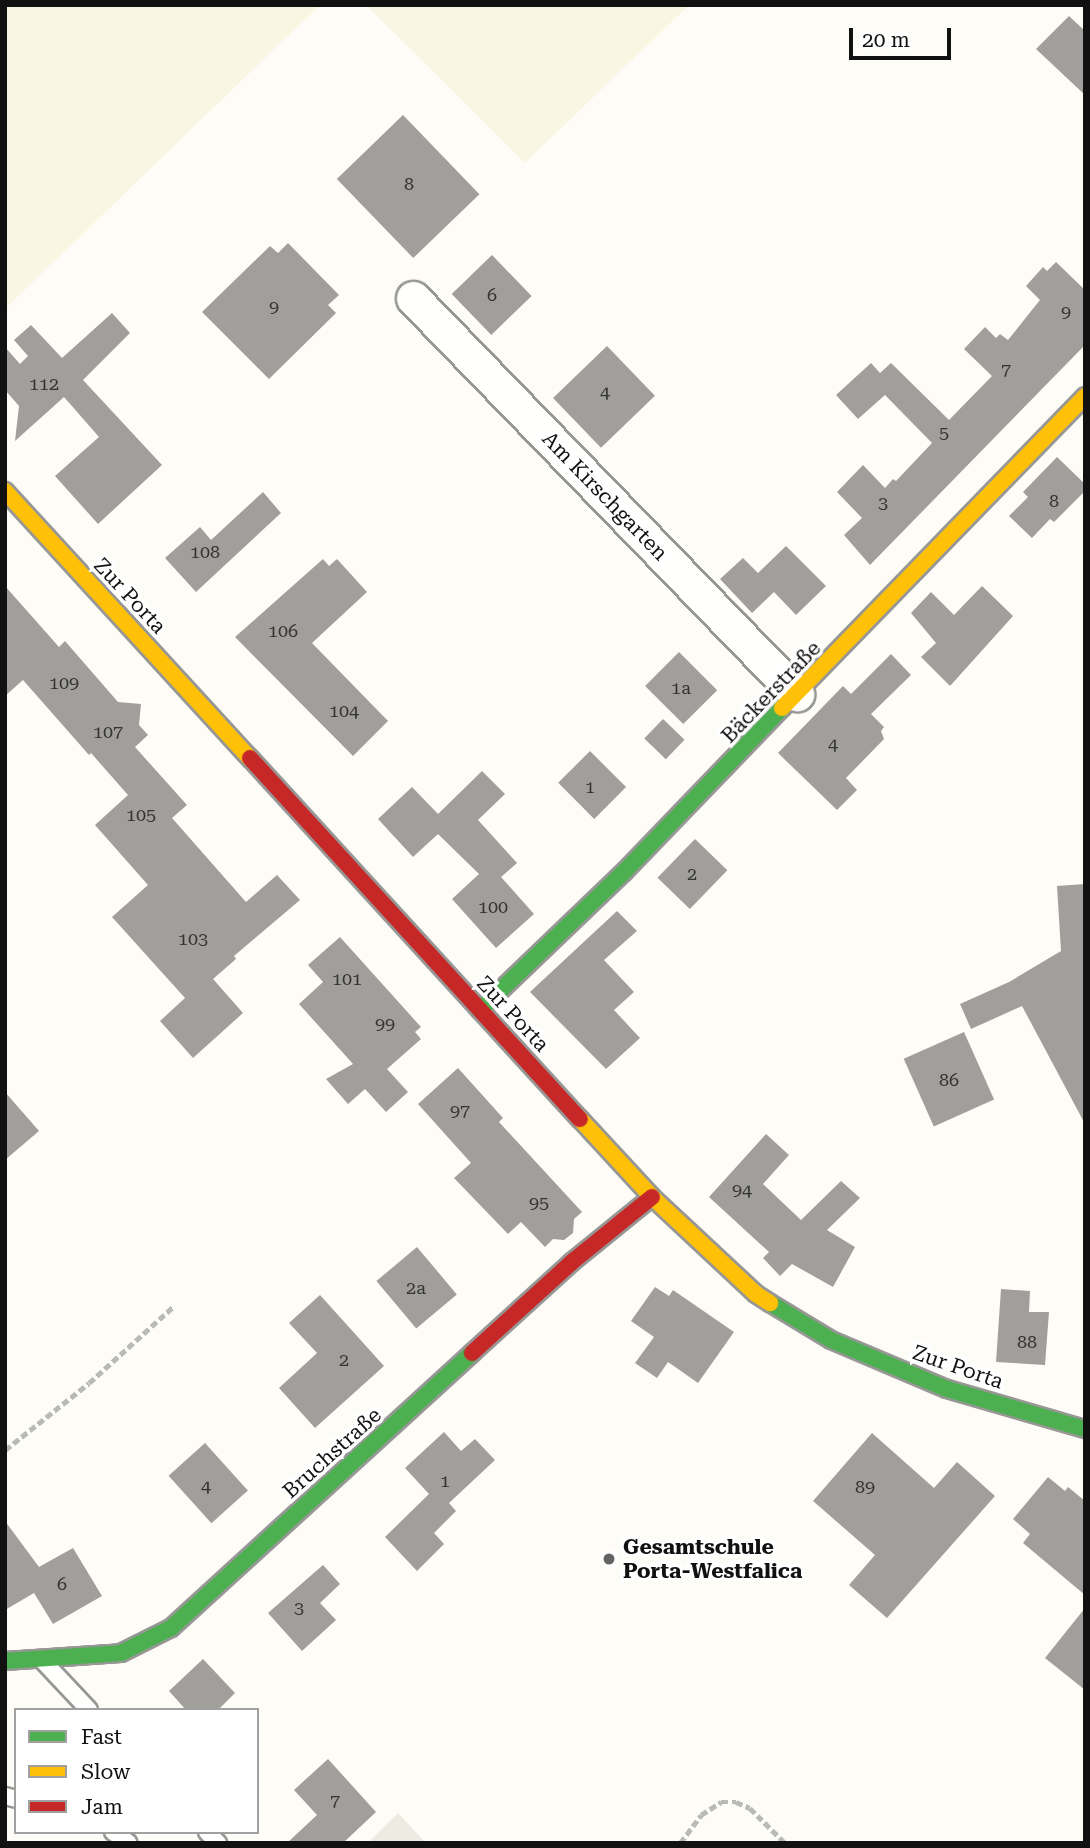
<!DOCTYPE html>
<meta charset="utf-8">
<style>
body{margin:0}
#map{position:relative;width:1090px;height:1848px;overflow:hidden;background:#fdfcf7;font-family:"Roboto Serif",serif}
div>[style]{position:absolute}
.farmland>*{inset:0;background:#f9f7e4}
.plaza>*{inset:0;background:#edebe2}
.building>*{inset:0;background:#a19f9c;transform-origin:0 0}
.path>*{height:4.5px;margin-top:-2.25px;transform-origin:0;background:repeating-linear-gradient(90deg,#b9b9b8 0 7px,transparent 0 10.5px)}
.roads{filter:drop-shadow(2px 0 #979795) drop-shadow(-2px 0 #979795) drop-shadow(0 2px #979795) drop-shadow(0 -2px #979795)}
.lane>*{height:16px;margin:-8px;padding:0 8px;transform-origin:8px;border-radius:8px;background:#fffffe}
.street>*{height:33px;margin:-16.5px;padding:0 16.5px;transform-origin:16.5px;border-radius:16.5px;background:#fffffe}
.fast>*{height:16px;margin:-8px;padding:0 8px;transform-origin:8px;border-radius:8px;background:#4caf50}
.slow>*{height:16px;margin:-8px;padding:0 8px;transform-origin:8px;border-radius:8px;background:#ffc107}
.jam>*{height:16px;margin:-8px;padding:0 8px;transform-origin:8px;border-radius:8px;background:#c62828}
.dots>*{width:19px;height:19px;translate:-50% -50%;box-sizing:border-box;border:4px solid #fff;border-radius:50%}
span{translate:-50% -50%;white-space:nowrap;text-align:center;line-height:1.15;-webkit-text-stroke:7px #fff;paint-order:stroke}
.number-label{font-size:18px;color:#353434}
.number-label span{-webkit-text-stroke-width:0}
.street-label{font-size:21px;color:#111}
.poi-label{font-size:21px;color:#111;font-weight:700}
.left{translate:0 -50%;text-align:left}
.frame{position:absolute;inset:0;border:7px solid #111;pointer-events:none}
.legend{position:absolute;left:14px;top:1708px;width:245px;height:126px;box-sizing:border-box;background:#fff;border:2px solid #a0a0a0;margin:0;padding:9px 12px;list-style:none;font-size:21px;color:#111}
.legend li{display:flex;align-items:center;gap:14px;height:35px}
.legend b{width:35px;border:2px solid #a0a0a0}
.scale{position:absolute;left:849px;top:28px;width:102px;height:32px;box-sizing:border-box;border:4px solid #111;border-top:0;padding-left:9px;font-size:21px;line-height:24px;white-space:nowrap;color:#111;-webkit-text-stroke:5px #fff;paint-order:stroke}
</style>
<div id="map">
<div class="farmland">
<div style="clip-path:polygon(5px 5px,320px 5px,5px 309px)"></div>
<div style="clip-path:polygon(366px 5px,689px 5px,525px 163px)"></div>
</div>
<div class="plaza">
<div style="clip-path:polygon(398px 1813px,426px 1843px,368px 1843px)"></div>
</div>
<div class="building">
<div style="clip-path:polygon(1069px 16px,1085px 31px,1085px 95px,1036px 49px)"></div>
<div style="left:403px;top:115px;width:110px;height:92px;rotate:46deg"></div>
<div style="clip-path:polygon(288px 243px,339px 295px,328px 305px,336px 313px,269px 379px,202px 312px,270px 246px,278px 253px)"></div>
<div style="left:492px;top:255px;width:57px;height:56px;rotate:46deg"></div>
<div style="clip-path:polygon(1056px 262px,1085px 290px,1085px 345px,870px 565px,844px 535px,862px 518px,837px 492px,863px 465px,885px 488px,893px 479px,896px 481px,932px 443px,885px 395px,858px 419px,836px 395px,871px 363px,880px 373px,891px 363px,949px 420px,992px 376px,964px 349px,985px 327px,996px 338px,1000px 334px,1008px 340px,1040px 300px,1026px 286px,1043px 267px,1047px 271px)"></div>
<div style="clip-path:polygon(112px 313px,130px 333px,83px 380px,162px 465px,98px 524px,55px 476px,99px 437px,64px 397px,15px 441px,19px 406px,5px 390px,5px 347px,20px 364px,28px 356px,14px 340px,31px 325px,62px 358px)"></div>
<div style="left:607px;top:346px;width:69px;height:75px;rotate:46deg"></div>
<div style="clip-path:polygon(1057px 457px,1085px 484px,1085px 491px,1054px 522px,1050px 519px,1032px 538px,1009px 516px,1028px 497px,1023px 492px)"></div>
<div style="clip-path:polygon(263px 492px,281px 513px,196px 592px,165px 558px,200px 527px,211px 540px)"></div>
<div style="clip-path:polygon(786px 546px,826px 586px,796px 615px,774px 592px,752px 613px,720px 579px,743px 558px,758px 573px)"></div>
<div style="clip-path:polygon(323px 559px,329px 566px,337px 559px,367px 592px,312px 643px,388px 721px,353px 756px,235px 637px)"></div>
<div style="clip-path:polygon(5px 586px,59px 647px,65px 641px,118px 702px,141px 704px,139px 725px,148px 735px,135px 747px,187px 805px,172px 818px,246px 902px,277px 875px,300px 900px,234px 956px,236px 959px,213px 979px,243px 1013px,193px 1058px,160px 1021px,185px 998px,112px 917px,148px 885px,95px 825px,128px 795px,91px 753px,89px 755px,23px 680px,5px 696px)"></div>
<div style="clip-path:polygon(982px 586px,1013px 616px,950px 686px,921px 657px,936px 643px,911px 613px,931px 592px,954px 615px)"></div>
<div style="left:679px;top:652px;width:54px;height:48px;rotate:45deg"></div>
<div style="clip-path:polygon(891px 654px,911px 675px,871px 714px,884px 727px,881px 731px,884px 739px,846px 778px,857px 790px,837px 810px,778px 753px,843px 686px,851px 694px)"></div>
<div style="left:663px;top:719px;width:30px;height:27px;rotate:44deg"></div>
<div style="left:590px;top:751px;width:51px;height:45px;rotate:45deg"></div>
<div style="clip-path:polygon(482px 771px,505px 794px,478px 820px,517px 863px,501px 877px,534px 914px,496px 948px,452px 899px,479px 874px,438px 834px,413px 857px,378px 819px,412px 787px,438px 814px)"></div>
<div style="left:695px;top:839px;width:45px;height:54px;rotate:44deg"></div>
<div style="clip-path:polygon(1085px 884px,1085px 1124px,1022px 1006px,971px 1029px,960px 1004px,1009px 982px,1061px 951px,1057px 886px)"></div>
<div style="clip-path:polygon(617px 911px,637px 931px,604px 960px,634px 992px,614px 1010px,640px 1038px,606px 1069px,530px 992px)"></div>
<div style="clip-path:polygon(340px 937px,421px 1027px,415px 1032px,421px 1039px,387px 1069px,408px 1092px,386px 1112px,365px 1089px,348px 1104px,326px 1079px,353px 1064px,299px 1004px,323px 982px,308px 965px)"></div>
<div style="left:964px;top:1032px;width:74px;height:66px;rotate:66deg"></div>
<div style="clip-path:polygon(458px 1068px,503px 1118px,499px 1122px,582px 1212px,574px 1219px,573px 1233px,564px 1240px,553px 1239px,545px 1247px,521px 1222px,508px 1234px,454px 1178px,471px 1163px,418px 1104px)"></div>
<div style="clip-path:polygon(5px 1092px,39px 1131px,5px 1160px)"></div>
<div style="clip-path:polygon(766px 1134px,789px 1155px,763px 1184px,801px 1220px,841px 1181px,860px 1198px,827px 1230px,855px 1247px,833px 1287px,792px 1264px,780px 1276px,763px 1258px,769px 1252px,709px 1197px)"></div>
<div style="left:417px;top:1247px;width:62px;height:53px;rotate:50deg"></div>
<div style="clip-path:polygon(655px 1287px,669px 1296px,673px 1290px,734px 1332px,698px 1383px,668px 1362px,657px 1378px,635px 1363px,654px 1337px,631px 1321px)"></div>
<div style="clip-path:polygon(1001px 1289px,1030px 1291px,1029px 1312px,1049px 1312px,1045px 1365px,996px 1362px)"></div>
<div style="clip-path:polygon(320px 1295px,384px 1366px,315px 1428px,279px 1388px,317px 1353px,289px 1323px)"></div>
<div style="clip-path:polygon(444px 1432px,461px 1451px,475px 1439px,495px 1460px,449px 1503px,456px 1511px,434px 1533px,444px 1544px,417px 1571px,385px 1537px,429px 1494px,405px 1468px)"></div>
<div style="clip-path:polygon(872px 1433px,934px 1488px,957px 1462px,995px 1496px,887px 1618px,849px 1585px,875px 1555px,813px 1501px)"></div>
<div style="left:205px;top:1443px;width:64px;height:49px;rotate:48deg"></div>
<div style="clip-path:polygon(1048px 1477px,1065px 1491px,1068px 1487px,1085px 1501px,1085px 1595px,1023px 1543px,1030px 1534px,1013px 1519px)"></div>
<div style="clip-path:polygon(5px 1521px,39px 1567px,73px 1548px,102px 1596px,53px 1624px,34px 1593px,5px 1610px)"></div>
<div style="clip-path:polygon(323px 1565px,340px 1584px,320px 1603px,336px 1620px,302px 1651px,268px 1613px)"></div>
<div style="clip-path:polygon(1085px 1608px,1085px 1690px,1045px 1658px)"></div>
<div style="clip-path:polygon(203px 1659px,235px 1693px,218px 1710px,186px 1710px,169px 1691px)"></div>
<div style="clip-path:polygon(328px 1759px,376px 1812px,343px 1843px,287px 1843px,317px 1815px,294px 1790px)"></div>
</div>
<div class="path">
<div style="left:5px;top:1450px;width:107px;rotate:-38.6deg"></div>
<div style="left:89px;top:1383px;width:115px;rotate:-42.2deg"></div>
<div style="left:680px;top:1843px;width:35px;rotate:-53deg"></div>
<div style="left:701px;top:1815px;width:24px;rotate:-33deg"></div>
<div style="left:721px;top:1802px;width:15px"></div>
<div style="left:736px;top:1802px;width:15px;rotate:23deg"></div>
<div style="left:750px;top:1808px;width:49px;rotate:45deg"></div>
</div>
<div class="roads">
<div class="lane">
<div style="left:43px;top:1661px;width:67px;rotate:46.8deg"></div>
<div style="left:5px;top:1796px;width:11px;rotate:15deg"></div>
<div style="left:113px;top:1832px;width:19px;rotate:35deg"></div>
<div style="left:207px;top:1832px;width:16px;rotate:45deg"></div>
</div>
<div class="street">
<div style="left:413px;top:298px;width:552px;rotate:45.88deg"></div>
</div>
<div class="fast">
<div style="left:480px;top:1010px;width:199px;rotate:-43.8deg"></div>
<div style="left:624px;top:872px;width:228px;rotate:-46.1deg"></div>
<div style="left:770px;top:1303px;width:71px;rotate:31.2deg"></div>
<div style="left:831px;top:1340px;width:126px;rotate:22.9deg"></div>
<div style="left:947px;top:1389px;width:144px;rotate:16.2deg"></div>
<div style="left:5px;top:1661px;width:116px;rotate:-3.9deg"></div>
<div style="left:121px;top:1653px;width:56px;rotate:-26.6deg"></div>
<div style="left:171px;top:1628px;width:408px;rotate:-42.4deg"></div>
</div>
<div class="slow">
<div style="left:5px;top:491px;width:362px;rotate:47.5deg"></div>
<div style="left:782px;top:708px;width:435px;rotate:-45.8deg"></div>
<div style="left:580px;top:1119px;width:106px;rotate:47.3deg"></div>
<div style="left:652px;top:1197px;width:142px;rotate:43deg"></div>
<div style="left:756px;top:1294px;width:17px;rotate:33deg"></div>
</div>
<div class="jam">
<div style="left:250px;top:758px;width:489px;rotate:47.6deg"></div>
<div style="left:472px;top:1353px;width:135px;rotate:-42.3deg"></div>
<div style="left:572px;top:1262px;width:103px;rotate:-39.1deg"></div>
</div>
</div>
<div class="dots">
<div style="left:609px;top:1559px;background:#646362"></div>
</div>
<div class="number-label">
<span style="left:409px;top:184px">8</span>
<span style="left:492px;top:295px">6</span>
<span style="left:274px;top:307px">9</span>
<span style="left:1066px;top:312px">9</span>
<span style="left:1006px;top:370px">7</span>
<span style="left:44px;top:384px">112</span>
<span style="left:605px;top:392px">4</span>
<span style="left:944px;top:433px">5</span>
<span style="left:1054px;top:501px">8</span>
<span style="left:883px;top:503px">3</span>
<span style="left:205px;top:552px">108</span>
<span style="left:283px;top:631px">106</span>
<span style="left:64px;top:683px">109</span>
<span style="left:681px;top:688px">1a</span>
<span style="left:344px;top:711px">104</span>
<span style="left:108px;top:732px">107</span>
<span style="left:833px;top:744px">4</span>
<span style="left:590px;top:787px">1</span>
<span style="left:141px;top:815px">105</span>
<span style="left:692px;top:874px">2</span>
<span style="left:493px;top:907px">100</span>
<span style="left:193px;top:939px">103</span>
<span style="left:347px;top:979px">101</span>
<span style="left:385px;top:1024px">99</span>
<span style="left:949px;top:1080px">86</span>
<span style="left:460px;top:1111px">97</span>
<span style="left:742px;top:1190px">94</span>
<span style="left:539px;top:1203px">95</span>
<span style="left:416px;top:1288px">2a</span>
<span style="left:1027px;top:1342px">88</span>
<span style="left:344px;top:1360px">2</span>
<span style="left:445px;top:1481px">1</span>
<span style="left:206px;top:1486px">4</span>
<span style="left:865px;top:1487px">89</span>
<span style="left:62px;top:1584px">6</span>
<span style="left:299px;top:1608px">3</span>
<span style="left:335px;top:1801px">7</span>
</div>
<div class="street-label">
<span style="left:605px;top:496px;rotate:46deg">Am Kirschgarten</span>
<span style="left:130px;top:596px;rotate:47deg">Zur Porta</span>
<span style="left:771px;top:692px;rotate:-46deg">Bäckerstraße</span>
<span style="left:513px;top:1014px;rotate:47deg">Zur Porta</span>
<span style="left:958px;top:1367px;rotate:19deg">Zur Porta</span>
<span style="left:332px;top:1453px;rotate:-42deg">Bruchstraße</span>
</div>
<div class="poi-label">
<span class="left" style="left:623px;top:1559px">Gesamtschule<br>Porta-Westfalica</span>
</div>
<div class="frame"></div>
<ul class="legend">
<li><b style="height:9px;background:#4caf50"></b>Fast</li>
<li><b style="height:9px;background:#ffc107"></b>Slow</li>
<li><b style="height:9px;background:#c62828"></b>Jam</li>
</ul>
<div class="scale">20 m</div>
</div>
